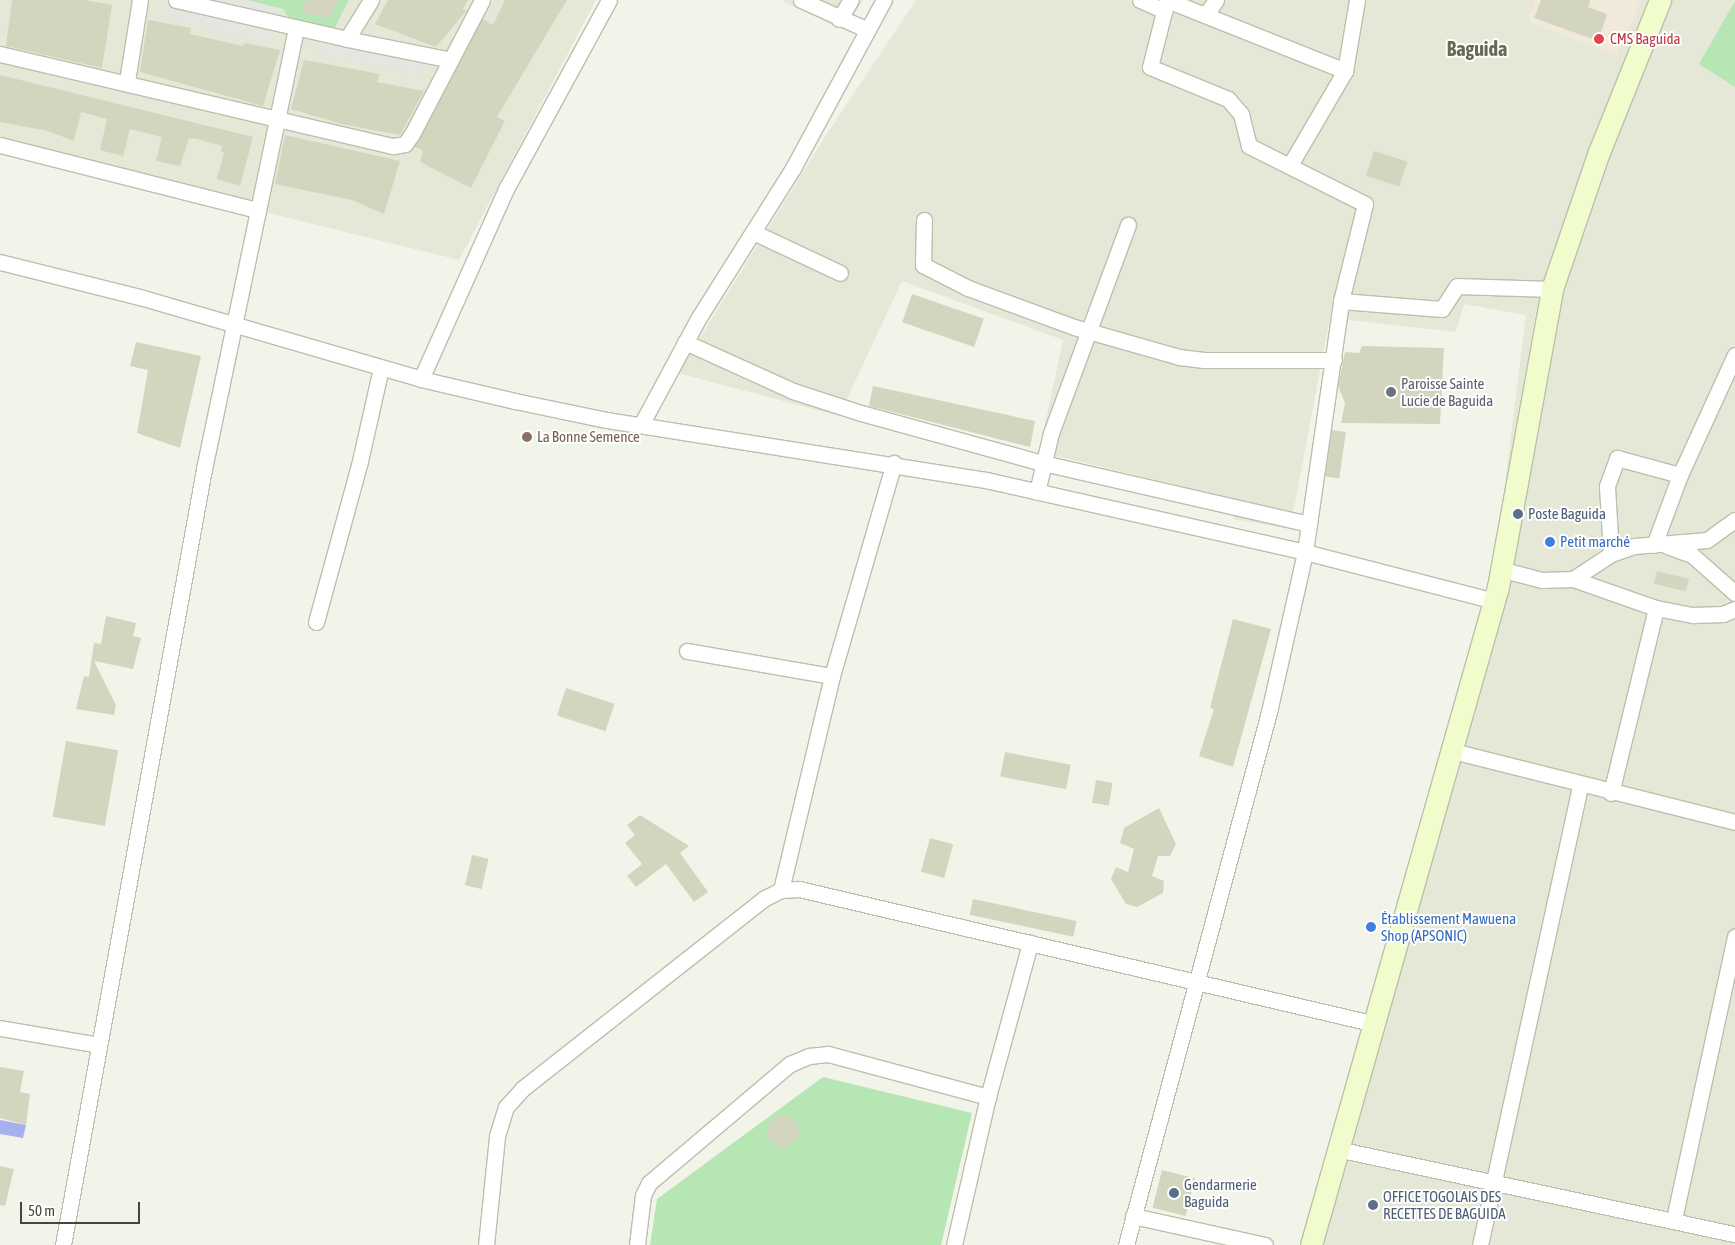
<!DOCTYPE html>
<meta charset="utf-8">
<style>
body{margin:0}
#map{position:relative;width:1735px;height:1245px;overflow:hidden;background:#f2f4e9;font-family:"Asap Condensed",sans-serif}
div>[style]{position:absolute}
.residential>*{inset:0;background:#e5e8d7}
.medical>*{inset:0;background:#f1e9da}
.green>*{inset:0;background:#b6e6b4}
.parking>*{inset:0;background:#e5e5e1;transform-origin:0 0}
.water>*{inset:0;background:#a8afee}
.building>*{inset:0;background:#d3d5bf;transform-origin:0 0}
.round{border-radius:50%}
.roads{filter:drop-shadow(1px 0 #bcbfac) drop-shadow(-1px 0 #bcbfac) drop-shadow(0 1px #bcbfac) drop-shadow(0 -1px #bcbfac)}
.street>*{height:15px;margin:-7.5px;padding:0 7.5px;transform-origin:7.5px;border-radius:7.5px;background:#fff}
.secondary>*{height:21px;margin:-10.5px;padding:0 10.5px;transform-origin:10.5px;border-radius:10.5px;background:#f0fccb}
.dots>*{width:14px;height:14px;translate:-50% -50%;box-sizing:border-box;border:2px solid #fff;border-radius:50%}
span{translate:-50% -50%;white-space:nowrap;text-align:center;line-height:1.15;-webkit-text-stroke:4px #fff;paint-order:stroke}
.health-label{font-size:15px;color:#be3a42}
.left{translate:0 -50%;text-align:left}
.worship-label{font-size:15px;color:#5b616d}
.education-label{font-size:15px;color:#785e54}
.service-label{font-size:15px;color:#4e5e75}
.shop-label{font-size:15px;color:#366cbe}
.district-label{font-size:20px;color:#676a4f;font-weight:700}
.scale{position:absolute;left:20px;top:1202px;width:120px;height:22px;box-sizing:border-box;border:2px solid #464738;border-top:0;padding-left:6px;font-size:15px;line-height:18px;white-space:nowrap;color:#464738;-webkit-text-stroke:4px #fff;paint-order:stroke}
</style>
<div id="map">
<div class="residential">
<div style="clip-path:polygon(0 0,596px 0,459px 260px,0 147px)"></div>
<div style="clip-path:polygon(781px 0,863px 0,845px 31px)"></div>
<div style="clip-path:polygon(916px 0,1735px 0,1735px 1245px,1314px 1245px,1496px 555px,1526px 315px,1464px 304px,1456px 332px,1330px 318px,1290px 529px,1233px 519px,1236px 499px,1039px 452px,1063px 340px,902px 281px,839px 416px,678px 373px,821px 143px)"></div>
</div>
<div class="medical">
<div style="clip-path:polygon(1535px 0,1639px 0,1640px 3px,1617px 56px,1531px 23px,1529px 15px)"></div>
</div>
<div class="green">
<div style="clip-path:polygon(248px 0,349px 0,335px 27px,294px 26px,283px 9px)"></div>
<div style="clip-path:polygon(1735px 1px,1735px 87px,1699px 64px)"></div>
<div style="clip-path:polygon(823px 1077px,972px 1113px,941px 1245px,650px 1245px,657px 1199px)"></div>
</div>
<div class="parking">
<div style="clip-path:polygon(192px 0,241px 0,282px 10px,280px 22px)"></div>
<div style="left:169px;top:1px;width:104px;height:18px;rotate:14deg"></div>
<div style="left:320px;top:38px;width:108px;height:16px;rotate:12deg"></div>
</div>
<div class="water">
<div style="clip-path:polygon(0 1120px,26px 1125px,23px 1138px,0 1134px)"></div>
</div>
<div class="building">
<div style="clip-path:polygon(12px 0,84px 0,112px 5px,102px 68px,6px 46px)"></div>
<div style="clip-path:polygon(305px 0,340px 0,329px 18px,302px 13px)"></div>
<div style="clip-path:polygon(388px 0,468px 0,463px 9px,466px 11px,436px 47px,375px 24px)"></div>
<div style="clip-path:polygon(505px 0,567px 0,497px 117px,505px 121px,471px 188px,420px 162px,423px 150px,414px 147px,482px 19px,493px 25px)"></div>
<div style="clip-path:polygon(1541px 0,1590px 0,1588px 7px,1607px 14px,1598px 41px,1534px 18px)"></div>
<div style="clip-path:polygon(148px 20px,191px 28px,190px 34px,243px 46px,244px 43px,280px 50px,263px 106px,140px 72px)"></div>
<div style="clip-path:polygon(304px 60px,380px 74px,377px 82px,424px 91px,400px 135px,342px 124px,291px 109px)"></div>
<div style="clip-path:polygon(0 75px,253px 137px,240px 186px,217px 179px,224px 153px,221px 152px,222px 146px,197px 139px,189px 138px,180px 166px,156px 161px,162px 137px,130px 129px,123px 156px,100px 150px,107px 119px,81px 112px,74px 141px,48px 131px,0 122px)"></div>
<div style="clip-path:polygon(285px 135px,400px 161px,384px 214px,352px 200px,275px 184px)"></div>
<div style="left:1374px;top:151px;width:35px;height:26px;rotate:18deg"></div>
<div style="left:912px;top:294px;width:76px;height:30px;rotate:19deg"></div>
<div style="clip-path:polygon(136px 342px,201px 356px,180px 448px,137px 433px,148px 370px,130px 366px)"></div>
<div style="clip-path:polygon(1362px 346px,1444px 348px,1440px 424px,1341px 423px,1345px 403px,1338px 386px,1345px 352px,1359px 353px)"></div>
<div style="clip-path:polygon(873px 386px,1035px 421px,1030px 447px,869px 406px)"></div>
<div style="left:1332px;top:430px;width:14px;height:47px;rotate:8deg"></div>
<div style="left:1657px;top:571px;width:33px;height:13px;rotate:14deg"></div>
<div style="clip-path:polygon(106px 616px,136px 623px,133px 636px,141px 638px,133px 669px,94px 661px,116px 705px,114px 715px,76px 709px,84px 676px,89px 677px,94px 643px,101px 644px)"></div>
<div style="clip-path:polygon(1233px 619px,1271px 629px,1233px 767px,1199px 756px,1214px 709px,1210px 708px)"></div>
<div style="left:566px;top:688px;width:51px;height:29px;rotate:18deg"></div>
<div style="left:66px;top:741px;width:53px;height:77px;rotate:10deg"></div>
<div style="left:1005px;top:752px;width:67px;height:25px;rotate:11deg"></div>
<div style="left:1096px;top:780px;width:17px;height:23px;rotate:10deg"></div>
<div style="clip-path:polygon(1159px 808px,1176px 844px,1170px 856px,1158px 856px,1152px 876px,1164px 881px,1163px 893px,1137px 907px,1126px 904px,1111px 879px,1116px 867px,1128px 872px,1134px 849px,1120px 843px,1124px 828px)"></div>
<div style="clip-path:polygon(640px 815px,689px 846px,680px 853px,708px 892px,694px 902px,666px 864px,636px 887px,627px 876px,642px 864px,625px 843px,635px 835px,627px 825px)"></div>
<div style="left:930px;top:838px;width:24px;height:35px;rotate:15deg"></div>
<div style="left:472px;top:855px;width:17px;height:31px;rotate:13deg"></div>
<div style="left:973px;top:899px;width:106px;height:16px;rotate:12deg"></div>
<div style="clip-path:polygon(0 1067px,24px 1071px,20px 1092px,30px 1094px,26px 1125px,0 1118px)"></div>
<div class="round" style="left:767px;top:1115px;width:32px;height:32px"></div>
<div style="clip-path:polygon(0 1166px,14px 1169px,5px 1206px,0 1205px)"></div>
<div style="left:1162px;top:1170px;width:34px;height:39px;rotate:14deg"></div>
</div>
<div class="roads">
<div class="street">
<div style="left:176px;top:0;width:175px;rotate:12.8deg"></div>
<div style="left:347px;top:39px;width:46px;rotate:-58.4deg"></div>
<div style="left:801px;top:0;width:73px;rotate:24.1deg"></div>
<div style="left:1140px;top:0;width:27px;rotate:24deg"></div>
<div style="left:1167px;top:0;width:192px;rotate:21.7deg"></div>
<div style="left:1206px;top:14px;width:17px;rotate:-54deg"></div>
<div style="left:839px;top:19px;width:22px;rotate:-58deg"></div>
<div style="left:347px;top:39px;width:106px;rotate:11.4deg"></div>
<div style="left:0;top:54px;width:404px;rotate:13.2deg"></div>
<div style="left:393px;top:146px;width:12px;rotate:-9deg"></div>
<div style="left:405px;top:144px;width:12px;rotate:-55deg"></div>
<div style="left:412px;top:134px;width:151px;rotate:-62.4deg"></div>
<div style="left:127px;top:81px;width:82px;rotate:-80.9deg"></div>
<div style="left:0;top:145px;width:265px;rotate:14.2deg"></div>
<div style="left:1290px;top:165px;width:109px;rotate:-59.7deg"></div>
<div style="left:1345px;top:71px;width:72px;rotate:-80.4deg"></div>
<div style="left:924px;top:220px;width:45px;rotate:91.3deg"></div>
<div style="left:923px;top:265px;width:51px;rotate:27.1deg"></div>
<div style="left:968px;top:288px;width:113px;rotate:20.2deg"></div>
<div style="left:1074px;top:327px;width:109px;rotate:15.9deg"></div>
<div style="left:1179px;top:357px;width:25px;rotate:7deg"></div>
<div style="left:1204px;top:360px;width:130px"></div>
<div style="left:753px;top:232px;width:96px;rotate:25.2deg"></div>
<div style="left:0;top:262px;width:147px;rotate:14.1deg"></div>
<div style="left:143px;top:298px;width:290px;rotate:16.2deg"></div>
<div style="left:421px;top:379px;width:97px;rotate:13.2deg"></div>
<div style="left:515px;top:401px;width:94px;rotate:11.7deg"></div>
<div style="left:607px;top:420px;width:384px;rotate:9deg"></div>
<div style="left:986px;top:480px;width:327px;rotate:12.7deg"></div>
<div style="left:1305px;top:552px;width:195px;rotate:14.5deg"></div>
<div style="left:1341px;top:301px;width:101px;rotate:4.5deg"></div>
<div style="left:1442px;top:309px;width:27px;rotate:-57deg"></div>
<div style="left:1457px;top:286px;width:95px;rotate:1.8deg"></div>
<div style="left:685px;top:342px;width:119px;rotate:24.4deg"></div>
<div style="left:793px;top:391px;width:71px;rotate:17.9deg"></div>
<div style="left:861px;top:413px;width:189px;rotate:15.4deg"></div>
<div style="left:1043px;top:463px;width:273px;rotate:12.9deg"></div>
<div style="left:421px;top:379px;width:208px;rotate:-65.9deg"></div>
<div style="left:506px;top:189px;width:215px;rotate:-61.4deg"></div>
<div style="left:642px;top:423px;width:118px;rotate:-61.7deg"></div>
<div style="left:698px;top:319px;width:178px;rotate:-57.8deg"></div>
<div style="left:793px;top:168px;width:191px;rotate:-61.6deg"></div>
<div style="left:1037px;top:492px;width:61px;rotate:-76.7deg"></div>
<div style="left:1051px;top:433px;width:222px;rotate:-69.7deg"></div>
<div style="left:1654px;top:545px;width:75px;rotate:-69.6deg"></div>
<div style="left:1680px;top:475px;width:132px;rotate:-65.4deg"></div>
<div style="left:1667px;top:546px;width:27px;rotate:20deg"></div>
<div style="left:1692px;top:555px;width:57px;rotate:41.5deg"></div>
<div style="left:1611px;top:554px;width:68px;rotate:-93.4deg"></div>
<div style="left:1607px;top:486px;width:30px;rotate:-70deg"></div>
<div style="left:1617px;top:458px;width:65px;rotate:15.1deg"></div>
<div style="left:1500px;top:569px;width:43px;rotate:14.7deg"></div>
<div style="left:1542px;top:580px;width:31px;rotate:-2deg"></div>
<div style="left:1573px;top:579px;width:88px;rotate:19.3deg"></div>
<div style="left:1656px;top:608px;width:38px;rotate:11deg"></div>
<div style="left:1693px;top:615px;width:30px;rotate:-2deg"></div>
<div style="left:1723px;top:614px;width:13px;rotate:-23deg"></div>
<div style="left:1573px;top:579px;width:45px;rotate:-33.3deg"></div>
<div style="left:1611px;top:554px;width:24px;rotate:-19deg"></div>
<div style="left:1634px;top:546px;width:73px;rotate:-4.7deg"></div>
<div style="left:1707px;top:540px;width:34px;rotate:-36deg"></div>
<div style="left:316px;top:622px;width:167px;rotate:-74.7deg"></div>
<div style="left:360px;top:461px;width:95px;rotate:-77.3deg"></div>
<div style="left:687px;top:651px;width:147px;rotate:9.8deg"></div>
<div style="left:1453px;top:751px;width:291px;rotate:14.1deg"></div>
<div style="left:1611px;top:793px;width:190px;rotate:-76.3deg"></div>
<div style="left:781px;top:890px;width:220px;rotate:-76.6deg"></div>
<div style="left:832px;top:676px;width:222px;rotate:-73.8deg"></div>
<div style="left:0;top:1028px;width:100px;rotate:9.7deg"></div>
<div style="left:1337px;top:1149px;width:407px;rotate:12.1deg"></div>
<div style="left:1133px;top:1216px;width:135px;rotate:12.4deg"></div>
<div style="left:1674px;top:1219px;width:289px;rotate:-77.8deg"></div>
<div style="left:63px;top:1245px;width:789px;rotate:-79.7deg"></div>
<div style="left:204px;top:469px;width:449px;rotate:-78.2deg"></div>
<div style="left:486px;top:1245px;width:110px;rotate:-84.2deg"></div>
<div style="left:497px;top:1136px;width:30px;rotate:-73deg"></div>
<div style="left:506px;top:1107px;width:24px;rotate:-48deg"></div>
<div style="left:522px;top:1089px;width:309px;rotate:-38.2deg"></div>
<div style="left:765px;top:898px;width:18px;rotate:-27deg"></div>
<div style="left:781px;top:890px;width:18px;rotate:-3deg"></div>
<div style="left:799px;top:889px;width:587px;rotate:13.18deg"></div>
<div style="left:637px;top:1245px;width:50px;rotate:-83.2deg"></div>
<div style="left:643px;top:1195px;width:13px;rotate:-63deg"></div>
<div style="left:649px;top:1183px;width:185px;rotate:-40.2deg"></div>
<div style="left:790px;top:1064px;width:21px;rotate:-23deg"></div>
<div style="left:809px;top:1056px;width:19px;rotate:-6deg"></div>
<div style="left:828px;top:1054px;width:166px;rotate:15deg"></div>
<div style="left:954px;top:1245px;width:152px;rotate:-77.1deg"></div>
<div style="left:988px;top:1097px;width:160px;rotate:-74.7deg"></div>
<div style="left:1126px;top:1245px;width:552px;rotate:-74.98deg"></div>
<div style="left:1269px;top:712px;width:164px;rotate:-77.3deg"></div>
<div style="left:1305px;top:552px;width:254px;rotate:-81.8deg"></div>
<div style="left:1341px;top:301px;width:100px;rotate:-76.1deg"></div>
<div style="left:1365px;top:204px;width:130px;rotate:-153.4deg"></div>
<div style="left:1249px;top:146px;width:33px;rotate:-104deg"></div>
<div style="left:1241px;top:114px;width:20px;rotate:-131deg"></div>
<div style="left:1228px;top:99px;width:84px;rotate:-157.7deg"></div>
<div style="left:1150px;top:67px;width:69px;rotate:-75.8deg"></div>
<div style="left:1480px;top:1245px;width:471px;rotate:-77.7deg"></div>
</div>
<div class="secondary">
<div style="left:1311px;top:1245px;width:684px;rotate:-74.14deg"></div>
<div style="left:1498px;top:587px;width:303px;rotate:-79.7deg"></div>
<div style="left:1552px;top:289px;width:145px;rotate:-71.1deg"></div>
<div style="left:1599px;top:152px;width:164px;rotate:-68.1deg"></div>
</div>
</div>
<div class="dots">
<div style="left:1599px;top:39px;background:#e0444e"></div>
<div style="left:1391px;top:392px;background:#6b7280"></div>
<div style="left:527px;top:437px;background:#8d6e63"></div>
<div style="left:1518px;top:514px;background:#5c6f8a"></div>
<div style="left:1550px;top:542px;background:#3f7fe0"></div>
<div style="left:1371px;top:927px;background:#3f7fe0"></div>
<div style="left:1174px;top:1193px;background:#5c6f8a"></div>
<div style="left:1373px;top:1205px;background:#5c6f8a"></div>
</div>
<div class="health-label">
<span class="left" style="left:1610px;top:39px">CMS Baguida</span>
</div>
<div class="worship-label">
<span class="left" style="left:1401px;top:392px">Paroisse Sainte<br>Lucie de Baguida</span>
</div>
<div class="education-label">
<span class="left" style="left:537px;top:437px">La Bonne Semence</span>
</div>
<div class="service-label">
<span class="left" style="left:1528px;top:514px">Poste Baguida</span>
<span class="left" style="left:1184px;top:1193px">Gendarmerie<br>Baguida</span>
<span class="left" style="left:1383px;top:1205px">OFFICE TOGOLAIS DES<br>RECETTES DE BAGUIDA</span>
</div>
<div class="shop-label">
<span class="left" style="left:1560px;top:542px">Petit marché</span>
<span class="left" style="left:1381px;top:927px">Établissement Mawuena<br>Shop (APSONIC)</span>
</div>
<div class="district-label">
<span style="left:1477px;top:48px">Baguida</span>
</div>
<div class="scale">50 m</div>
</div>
